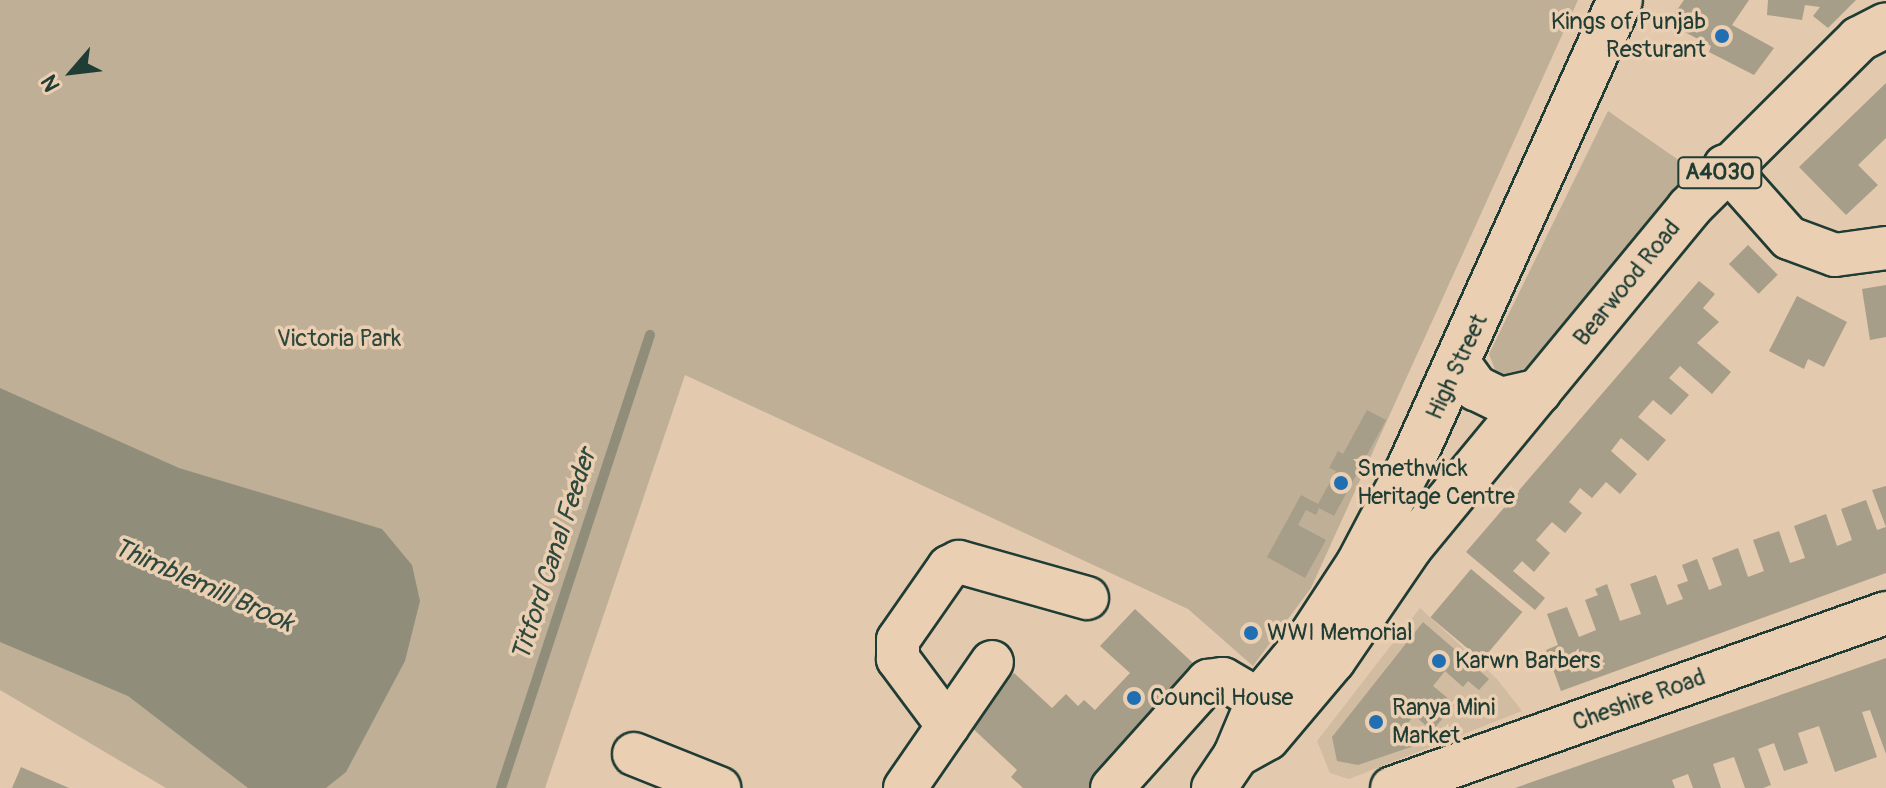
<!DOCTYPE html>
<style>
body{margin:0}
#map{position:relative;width:1886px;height:788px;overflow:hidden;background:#e3c9ad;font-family:Pangolin,sans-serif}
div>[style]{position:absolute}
.built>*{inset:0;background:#d1bca2}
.green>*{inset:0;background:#bfaf97}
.water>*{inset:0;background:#908e7a}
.stream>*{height:10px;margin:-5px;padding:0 5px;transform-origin:5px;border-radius:5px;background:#908e7a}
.building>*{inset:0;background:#a69e88;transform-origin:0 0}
.roads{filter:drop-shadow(2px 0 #1f3d34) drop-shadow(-2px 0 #1f3d34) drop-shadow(0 2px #1f3d34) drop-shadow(0 -2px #1f3d34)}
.minor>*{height:42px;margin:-21px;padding:0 21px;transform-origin:21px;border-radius:21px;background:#ebcfb2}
.major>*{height:44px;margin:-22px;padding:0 22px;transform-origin:22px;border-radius:22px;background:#ebcfb2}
.dots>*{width:22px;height:22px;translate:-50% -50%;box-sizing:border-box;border:4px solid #ebcfb2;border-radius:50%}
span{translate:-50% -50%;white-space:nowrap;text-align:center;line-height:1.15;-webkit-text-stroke:7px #ebcfb2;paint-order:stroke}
.shield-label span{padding:2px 6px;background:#ebcfb2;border:2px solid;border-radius:6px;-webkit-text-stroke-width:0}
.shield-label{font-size:22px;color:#1f3d34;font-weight:700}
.poi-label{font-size:24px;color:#1f3d34}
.right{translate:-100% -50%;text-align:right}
.left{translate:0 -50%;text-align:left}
.street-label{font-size:24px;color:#1f3d34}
.park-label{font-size:24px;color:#2f483e}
.water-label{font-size:26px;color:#30493e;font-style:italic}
.north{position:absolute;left:32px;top:32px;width:80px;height:80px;-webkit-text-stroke:6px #ebcfb2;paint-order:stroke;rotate:242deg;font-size:22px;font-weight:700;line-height:32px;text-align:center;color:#1f3d34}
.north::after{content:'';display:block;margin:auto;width:28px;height:36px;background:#1f3d34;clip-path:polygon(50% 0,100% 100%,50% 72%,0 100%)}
</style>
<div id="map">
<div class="built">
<div style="clip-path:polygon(1420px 608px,1497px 679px,1522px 711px,1349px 779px,1330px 773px,1317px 741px)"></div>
</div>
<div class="green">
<div style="clip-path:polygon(0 0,1578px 0,1311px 588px,1253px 666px,1188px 609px,685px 375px,545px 788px,166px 788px,0 690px)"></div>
<div style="clip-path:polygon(1608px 111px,1700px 175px,1521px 384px,1497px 375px,1489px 354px)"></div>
</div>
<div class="water">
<div style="clip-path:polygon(0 388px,179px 468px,382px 529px,412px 565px,420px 601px,405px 661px,346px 772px,326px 788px,248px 788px,128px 696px,0 642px)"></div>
</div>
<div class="stream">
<div style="left:501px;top:788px;width:477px;rotate:-71.8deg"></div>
</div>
<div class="building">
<div style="clip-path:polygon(1684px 0,1749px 0,1732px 25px,1774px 48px,1754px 75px,1709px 52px,1711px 46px,1668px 23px)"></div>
<div style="clip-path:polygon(1768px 0,1856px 0,1828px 28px,1813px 16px,1820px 7px,1805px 5px,1802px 20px,1767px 15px)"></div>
<div style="clip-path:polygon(1886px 83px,1886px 138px,1858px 165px,1878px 185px,1846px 215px,1799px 167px)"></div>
<div style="left:1748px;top:245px;width:42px;height:27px;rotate:45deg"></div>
<div style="clip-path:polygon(1699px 281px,1715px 294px,1703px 308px,1719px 322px,1697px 343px,1731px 372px,1712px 394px,1680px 366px,1669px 378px,1689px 395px,1671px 415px,1653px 400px,1638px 417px,1666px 440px,1648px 461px,1621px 438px,1611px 451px,1637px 474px,1620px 494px,1606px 482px,1592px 498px,1580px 488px,1569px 502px,1582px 513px,1565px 533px,1552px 522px,1536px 540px,1550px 553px,1534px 572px,1522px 561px,1513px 571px,1545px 598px,1535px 610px,1466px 552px)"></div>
<div style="clip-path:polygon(1886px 285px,1886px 337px,1870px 340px,1862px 289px)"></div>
<div style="clip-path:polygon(1797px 296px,1847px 322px,1824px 367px,1808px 359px,1804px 369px,1769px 351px)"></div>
<div style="clip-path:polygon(1367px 410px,1386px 420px,1334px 516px,1319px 508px,1316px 515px,1306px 510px,1298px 525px,1326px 540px,1305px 578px,1267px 557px,1301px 495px,1318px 504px,1336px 471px,1329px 468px,1338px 451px,1343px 454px)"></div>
<div style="clip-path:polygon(1886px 486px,1886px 527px,1872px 490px)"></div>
<div style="clip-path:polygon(1866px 500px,1877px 530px,1886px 527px,1886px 573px,1561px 691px,1546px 650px,1558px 645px,1547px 614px,1567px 607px,1579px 637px,1596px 630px,1585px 600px,1598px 595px,1595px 589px,1607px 584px,1620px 621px,1641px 614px,1630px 584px,1656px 575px,1667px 605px,1683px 599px,1677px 585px,1688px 581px,1682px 565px,1697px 559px,1709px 590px,1722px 585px,1712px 558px,1738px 548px,1748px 577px,1764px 571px,1753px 540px,1779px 531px,1790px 563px,1805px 558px,1794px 526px,1826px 514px,1837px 546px,1852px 540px,1841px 509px)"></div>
<div style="left:1471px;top:569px;width:67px;height:63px;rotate:40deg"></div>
<div style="clip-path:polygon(1135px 609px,1194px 664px,1182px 677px,1187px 680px,1111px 753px,1118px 760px,1091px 788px,1023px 788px,1011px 777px,1017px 770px,967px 723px,1014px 673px,1052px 708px,1066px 694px,1078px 706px,1084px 700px,1095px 710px,1130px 673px,1100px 646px)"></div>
<div style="clip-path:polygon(1423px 622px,1489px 679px,1479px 690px,1468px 681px,1463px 687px,1445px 671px,1433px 686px,1455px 704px,1432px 731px,1414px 715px,1406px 726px,1414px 746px,1358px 765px,1337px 761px,1332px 737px)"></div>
<div style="clip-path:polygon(1886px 658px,1886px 754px,1870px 710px,1862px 712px,1877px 757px,1835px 772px,1819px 726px,1798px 733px,1808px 763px,1784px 771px,1774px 743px,1758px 749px,1771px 785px,1763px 788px,1745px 788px,1734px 757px,1713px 764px,1721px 788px,1693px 788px,1688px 774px,1672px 780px,1675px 788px,1515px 788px)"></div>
<div style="clip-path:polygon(21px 767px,69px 788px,12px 788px)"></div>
</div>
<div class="roads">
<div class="minor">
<div style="left:1725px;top:166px;width:96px;rotate:48.4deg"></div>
<div style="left:1789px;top:238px;width:49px;rotate:20.3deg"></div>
<div style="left:1835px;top:255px;width:51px;rotate:-7.8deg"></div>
<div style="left:948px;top:726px;width:84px;rotate:-126.7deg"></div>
<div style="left:898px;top:659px;width:19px;rotate:-90deg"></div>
<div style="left:898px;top:640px;width:89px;rotate:-55.1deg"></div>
<div style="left:949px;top:567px;width:11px;rotate:-27deg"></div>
<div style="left:959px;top:562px;width:133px;rotate:15.7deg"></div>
<div style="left:634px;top:754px;width:92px;rotate:21.8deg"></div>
<div style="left:905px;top:788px;width:153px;rotate:-55.4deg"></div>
<div style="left:1112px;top:788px;width:144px;rotate:-48.1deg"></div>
<div style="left:1208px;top:681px;width:15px;rotate:-8deg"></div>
<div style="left:1223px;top:679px;width:42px;rotate:30.3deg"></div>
<div style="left:1392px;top:788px;width:524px;rotate:-19.51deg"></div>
</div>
<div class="major">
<div style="left:1459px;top:365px;width:29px;rotate:54deg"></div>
<div style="left:1476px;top:388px;width:28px;rotate:26deg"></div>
<div style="left:1501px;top:400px;width:39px;rotate:-13deg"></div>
<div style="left:1236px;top:755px;width:35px;rotate:-29deg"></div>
<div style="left:1267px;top:738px;width:102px;rotate:-49.8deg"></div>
<div style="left:1333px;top:660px;width:137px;rotate:-55.7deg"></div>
<div style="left:1410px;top:547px;width:439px;rotate:-50.5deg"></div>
<div style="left:1689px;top:208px;width:240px;rotate:-44.8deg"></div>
<div style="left:1859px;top:39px;width:30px;rotate:-27deg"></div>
<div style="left:1214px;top:788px;width:40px;rotate:-56deg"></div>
<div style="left:1236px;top:755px;width:60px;rotate:-67.3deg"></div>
<div style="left:1259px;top:700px;width:77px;rotate:-50.3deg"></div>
<div style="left:1308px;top:641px;width:91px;rotate:-56.7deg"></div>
<div style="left:1358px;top:565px;width:110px;rotate:-62.3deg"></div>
<div style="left:1409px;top:468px;width:513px;rotate:-65.73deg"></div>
</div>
</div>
<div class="dots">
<div style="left:1722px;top:36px;background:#1f6fb2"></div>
<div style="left:1341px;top:483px;background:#1f6fb2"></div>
<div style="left:1251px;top:633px;background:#1f6fb2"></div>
<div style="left:1439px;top:661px;background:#1f6fb2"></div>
<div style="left:1134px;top:698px;background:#1f6fb2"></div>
<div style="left:1376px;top:722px;background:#1f6fb2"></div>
</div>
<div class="shield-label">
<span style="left:1720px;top:173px">A4030</span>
</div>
<div class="poi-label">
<span class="right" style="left:1706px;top:36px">Kings of Punjab<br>Resturant</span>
<span class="left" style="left:1357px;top:483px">Smethwick<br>Heritage Centre</span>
<span class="left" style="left:1267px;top:633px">WWI Memorial</span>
<span class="left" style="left:1455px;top:661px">Karwn Barbers</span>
<span class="left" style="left:1150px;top:698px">Council House</span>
<span class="left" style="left:1392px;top:722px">Ranya Mini<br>Market</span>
</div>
<div class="street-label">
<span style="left:1627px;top:283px;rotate:-51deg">Bearwood Road</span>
<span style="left:1457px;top:367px;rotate:-65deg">High Street</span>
<span style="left:1639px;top:700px;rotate:-20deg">Cheshire Road</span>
</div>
<div class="park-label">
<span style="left:339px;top:339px">Victoria Park</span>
</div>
<div class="water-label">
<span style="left:555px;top:555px;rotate:-72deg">Titford Canal Feeder</span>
<span style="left:203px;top:586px;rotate:24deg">Thimblemill Brook</span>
</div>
<div class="north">N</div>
</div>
